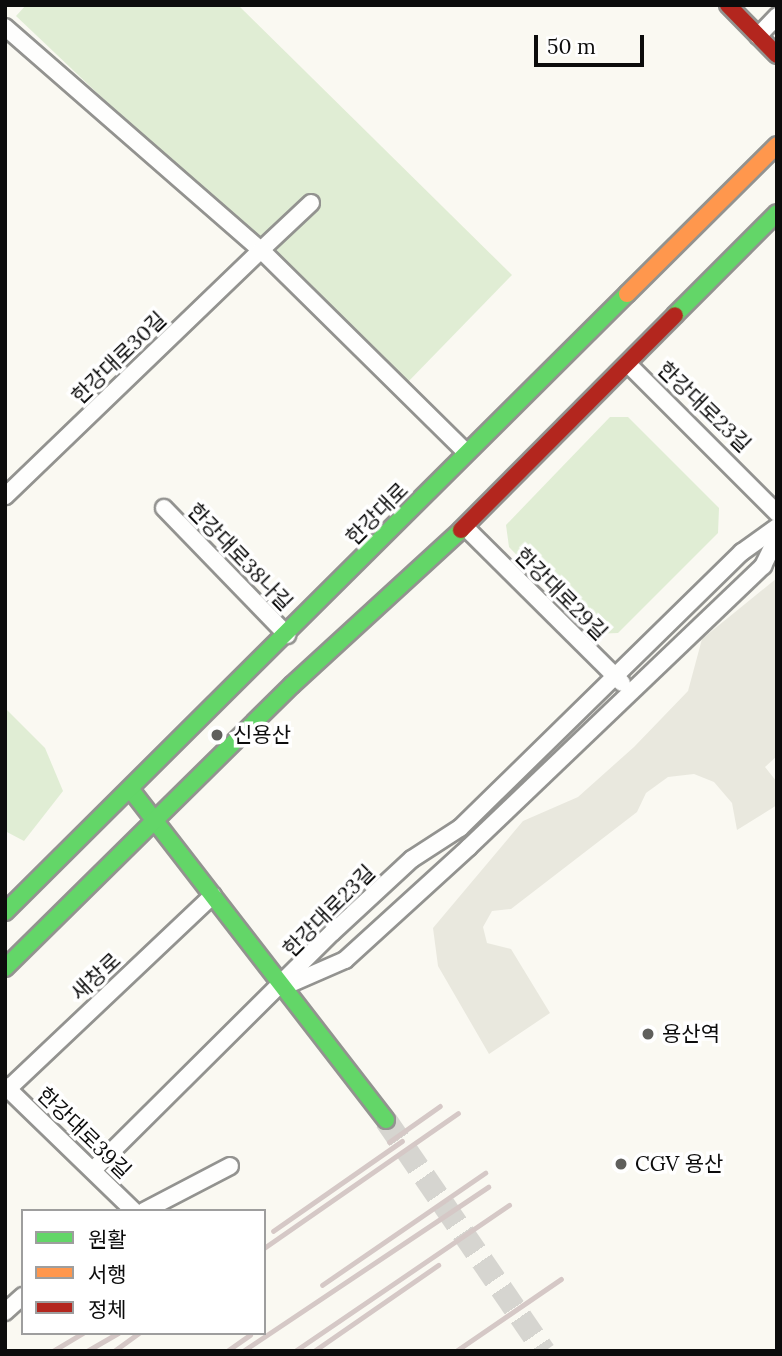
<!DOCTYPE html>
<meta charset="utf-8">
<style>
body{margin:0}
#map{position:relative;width:782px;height:1356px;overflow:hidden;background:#faf9f2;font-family:Lora,"Noto Sans KR",serif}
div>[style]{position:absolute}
.green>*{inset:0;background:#e0edd4}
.plaza>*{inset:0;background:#e9e8de}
.secondary-tunnel>*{height:23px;margin-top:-11.5px;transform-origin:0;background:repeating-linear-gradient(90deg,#d6d5d0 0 23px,transparent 0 34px)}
.roads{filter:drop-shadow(2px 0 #939390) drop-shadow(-2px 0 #939390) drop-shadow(0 2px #939390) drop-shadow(0 -2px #939390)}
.street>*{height:16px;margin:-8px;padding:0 8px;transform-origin:8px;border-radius:8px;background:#fefefd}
.fast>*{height:16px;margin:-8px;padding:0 8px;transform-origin:8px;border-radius:8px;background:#63d668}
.slow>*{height:16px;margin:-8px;padding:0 8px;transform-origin:8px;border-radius:8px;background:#ff974d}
.jam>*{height:16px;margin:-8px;padding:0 8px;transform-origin:8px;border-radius:8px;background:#b3261e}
.rail>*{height:4.5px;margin:-2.25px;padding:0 2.25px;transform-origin:2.25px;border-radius:2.25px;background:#d5c8c6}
.dots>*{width:19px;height:19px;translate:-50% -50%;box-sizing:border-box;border:4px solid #fff;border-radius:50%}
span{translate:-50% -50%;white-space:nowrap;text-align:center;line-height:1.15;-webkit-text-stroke:7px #fff;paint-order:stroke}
.street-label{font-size:21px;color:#0c0c0c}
.poi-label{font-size:21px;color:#0c0c0c}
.left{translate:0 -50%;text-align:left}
.frame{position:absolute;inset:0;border:7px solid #0c0c0c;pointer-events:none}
.legend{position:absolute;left:21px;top:1209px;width:245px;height:126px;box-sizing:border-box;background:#fff;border:2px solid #9e9e9e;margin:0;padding:9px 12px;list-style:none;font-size:21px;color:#0c0c0c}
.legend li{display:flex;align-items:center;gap:14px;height:35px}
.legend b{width:35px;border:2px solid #9e9e9e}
.scale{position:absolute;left:534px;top:35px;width:110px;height:32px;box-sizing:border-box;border:4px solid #0c0c0c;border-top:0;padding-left:9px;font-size:21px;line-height:24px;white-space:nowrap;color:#0c0c0c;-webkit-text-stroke:5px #fff;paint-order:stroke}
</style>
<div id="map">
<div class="green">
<div style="clip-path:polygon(26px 5px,238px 5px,512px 275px,405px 385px,16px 16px)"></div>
<div style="clip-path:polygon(610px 417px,628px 417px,719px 508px,718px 533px,618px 633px,592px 634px,509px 547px,506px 525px)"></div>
<div style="clip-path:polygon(5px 708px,45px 748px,63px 791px,24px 841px,5px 831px)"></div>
</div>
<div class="plaza">
<div style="clip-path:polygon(777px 578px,777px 756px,765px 767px,777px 782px,777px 805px,737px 830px,732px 803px,714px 782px,694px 774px,668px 777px,646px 793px,637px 812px,511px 909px,492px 911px,483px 927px,487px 943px,511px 949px,550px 1013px,489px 1054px,438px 966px,433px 928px,523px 821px,578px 797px,634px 747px,688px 691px,702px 639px)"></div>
</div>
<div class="secondary-tunnel">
<div style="left:386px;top:1120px;width:280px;rotate:55.6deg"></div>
</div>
<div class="roads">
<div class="street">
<div style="left:5px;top:27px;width:340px;rotate:41.1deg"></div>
<div style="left:261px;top:250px;width:355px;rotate:136.1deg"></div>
<div style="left:758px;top:36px;width:28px;rotate:-46deg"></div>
<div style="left:311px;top:203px;width:69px;rotate:136.8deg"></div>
<div style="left:261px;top:250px;width:288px;rotate:44.6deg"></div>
<div style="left:628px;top:364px;width:211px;rotate:45deg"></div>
<div style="left:164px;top:508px;width:177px;rotate:45.9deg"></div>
<div style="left:465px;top:527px;width:221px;rotate:44.8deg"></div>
<div style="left:290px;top:984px;width:60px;rotate:-23.6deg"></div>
<div style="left:345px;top:960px;width:168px;rotate:-42.3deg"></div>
<div style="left:469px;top:847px;width:407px;rotate:-43.7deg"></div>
<div style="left:763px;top:566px;width:32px;rotate:-64deg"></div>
<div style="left:5px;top:1086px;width:180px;rotate:44.1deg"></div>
<div style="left:8px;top:1089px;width:282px;rotate:-43.4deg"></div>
<div style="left:93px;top:1170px;width:337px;rotate:-44.8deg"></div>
<div style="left:332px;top:933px;width:109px;rotate:-42.8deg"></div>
<div style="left:412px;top:859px;width:57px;rotate:-32.9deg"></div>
<div style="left:460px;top:828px;width:395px;rotate:-44.4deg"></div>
<div style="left:742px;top:552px;width:43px;rotate:-35.5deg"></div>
<div style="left:144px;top:1211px;width:97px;rotate:-27.6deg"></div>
<div style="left:5px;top:1312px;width:24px;rotate:-42deg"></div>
</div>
<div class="fast">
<div style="left:675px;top:315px;width:144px;rotate:-45deg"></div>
<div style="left:131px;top:790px;width:417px;rotate:52.3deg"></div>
<div style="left:5px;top:912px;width:877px;rotate:-44.82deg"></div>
<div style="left:5px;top:968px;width:403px;rotate:-44.6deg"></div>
<div style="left:292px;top:685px;width:229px;rotate:-42.5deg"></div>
</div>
<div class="slow">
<div style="left:627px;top:294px;width:211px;rotate:-44.8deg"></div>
</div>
<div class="jam">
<div style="left:728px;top:5px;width:70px;rotate:45.6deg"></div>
<div style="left:461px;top:530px;width:303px;rotate:-45.1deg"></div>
</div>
</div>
<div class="rail">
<div style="left:389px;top:1142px;width:62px;rotate:-35.2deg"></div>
<div style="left:273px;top:1231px;width:157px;rotate:-34.9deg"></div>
<div style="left:264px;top:1248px;width:236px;rotate:-34.8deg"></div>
<div style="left:322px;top:1285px;width:198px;rotate:-34.5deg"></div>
<div style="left:53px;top:1351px;width:35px;rotate:-31deg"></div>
<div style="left:87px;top:1351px;width:36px;rotate:-30deg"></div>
<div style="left:114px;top:1351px;width:31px;rotate:-36deg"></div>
<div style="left:227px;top:1351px;width:28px;rotate:-35deg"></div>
<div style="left:243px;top:1351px;width:295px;rotate:-33.8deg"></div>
<div style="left:295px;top:1351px;width:259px;rotate:-34.3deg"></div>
<div style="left:314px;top:1351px;width:151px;rotate:-34.7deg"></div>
<div style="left:456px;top:1351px;width:127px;rotate:-34.4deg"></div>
</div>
<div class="dots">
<div style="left:217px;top:735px;background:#5f5f5c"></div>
<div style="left:648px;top:1034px;background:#5f5f5c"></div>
<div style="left:621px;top:1164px;background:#5f5f5c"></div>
</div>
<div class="street-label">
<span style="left:119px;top:358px;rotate:-44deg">한강대로30길</span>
<span style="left:704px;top:407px;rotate:44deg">한강대로23길</span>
<span style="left:377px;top:514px;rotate:-45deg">한강대로</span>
<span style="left:240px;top:557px;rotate:46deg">한강대로38나길</span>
<span style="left:561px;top:594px;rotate:45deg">한강대로29길</span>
<span style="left:329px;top:911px;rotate:-45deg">한강대로23길</span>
<span style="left:96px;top:977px;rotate:-43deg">새창로</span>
<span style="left:84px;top:1133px;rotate:44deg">한강대로39길</span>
</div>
<div class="poi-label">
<span class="left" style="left:233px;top:735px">신용산</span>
<span class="left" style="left:662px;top:1034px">용산역</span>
<span class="left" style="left:635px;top:1164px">CGV 용산</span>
</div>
<div class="frame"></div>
<ul class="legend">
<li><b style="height:9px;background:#63d668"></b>원활</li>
<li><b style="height:9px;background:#ff974d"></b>서행</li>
<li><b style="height:9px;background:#b3261e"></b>정체</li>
</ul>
<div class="scale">50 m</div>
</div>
